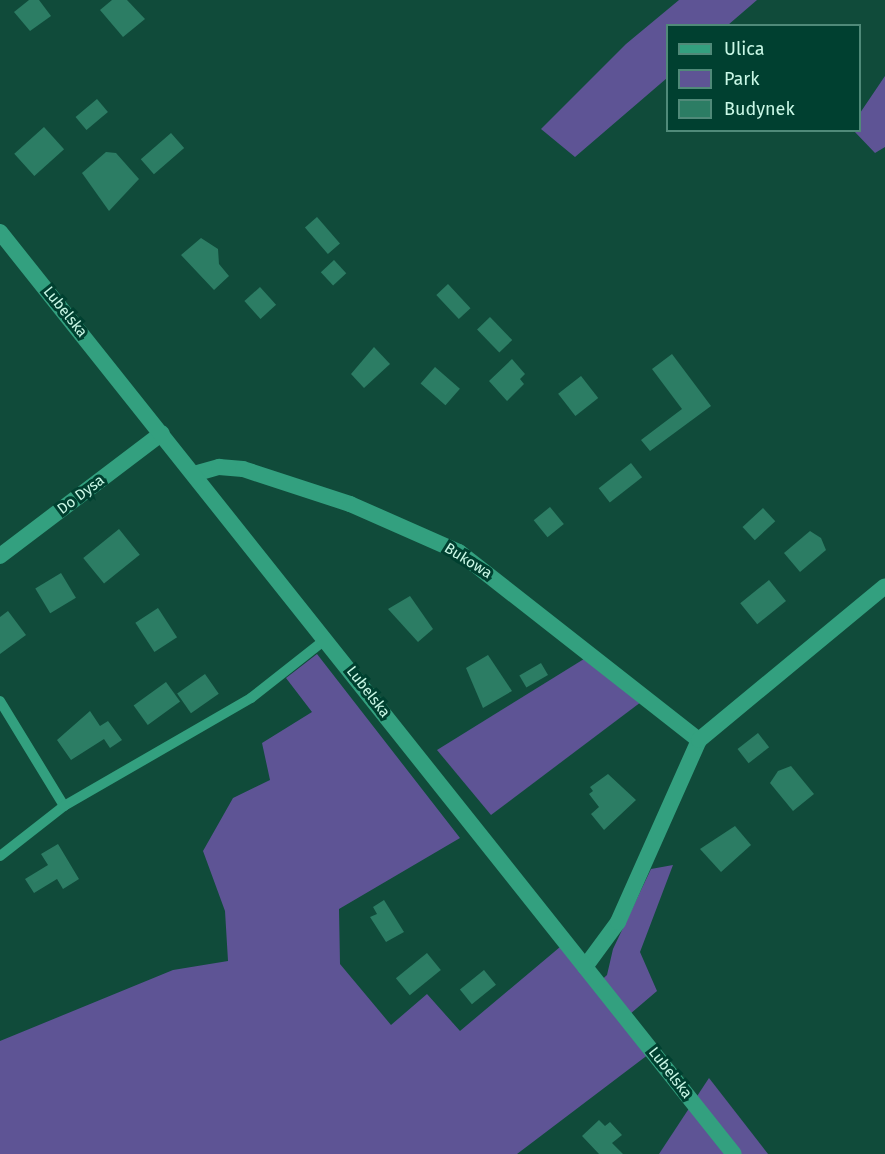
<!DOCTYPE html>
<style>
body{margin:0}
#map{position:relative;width:885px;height:1154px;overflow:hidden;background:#104b3a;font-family:"Fira Sans",sans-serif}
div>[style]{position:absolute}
.green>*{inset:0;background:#5e5495}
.building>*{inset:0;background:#2c7d64;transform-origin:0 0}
.service>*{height:10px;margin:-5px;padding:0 5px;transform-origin:5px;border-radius:5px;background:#33a07f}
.minor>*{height:16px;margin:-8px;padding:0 8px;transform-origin:8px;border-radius:8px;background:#33a07f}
.tertiary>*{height:16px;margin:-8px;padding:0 8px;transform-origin:8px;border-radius:8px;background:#33a07f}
span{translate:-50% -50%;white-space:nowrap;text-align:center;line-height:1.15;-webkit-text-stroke:6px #004030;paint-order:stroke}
.street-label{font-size:15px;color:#c9f8e6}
.legend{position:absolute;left:666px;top:24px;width:195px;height:108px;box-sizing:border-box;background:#004030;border:2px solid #508a79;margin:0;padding:8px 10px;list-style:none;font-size:18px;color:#c9f8e6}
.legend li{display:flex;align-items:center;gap:12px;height:30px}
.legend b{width:30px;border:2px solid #508a79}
</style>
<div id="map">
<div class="green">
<div style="clip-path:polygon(679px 0,757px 0,728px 25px,668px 26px,667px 78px,575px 157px,541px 129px,626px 44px)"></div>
<div style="clip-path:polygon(885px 76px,885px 147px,875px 153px,854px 131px,860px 130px,860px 113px)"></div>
<div style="clip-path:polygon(317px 654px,460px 838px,339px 909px,340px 964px,391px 1025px,427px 994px,460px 1031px,560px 947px,594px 987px,607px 975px,613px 949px,651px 869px,673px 865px,640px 952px,657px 991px,623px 1020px,649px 1054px,517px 1154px,0 1154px,0 1041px,173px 970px,228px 961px,225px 911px,203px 851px,233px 798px,270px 780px,262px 743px,312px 712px,286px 678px)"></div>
<div style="clip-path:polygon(592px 654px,645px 699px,491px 815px,437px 750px)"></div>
<div style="clip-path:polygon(709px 1078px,768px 1154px,659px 1154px)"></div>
</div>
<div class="building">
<div style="clip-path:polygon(29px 0,39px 0,51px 16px,30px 31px,14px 12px)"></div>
<div style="clip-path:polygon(112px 0,127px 0,145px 19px,123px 37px,100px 10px)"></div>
<div style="left:97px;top:99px;width:17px;height:28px;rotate:50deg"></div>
<div style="left:44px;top:127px;width:30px;height:40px;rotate:48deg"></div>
<div style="left:171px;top:133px;width:20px;height:40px;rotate:49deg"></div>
<div style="clip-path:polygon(106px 152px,116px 153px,139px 179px,109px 211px,82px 173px)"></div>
<div style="left:317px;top:217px;width:35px;height:16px;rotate:49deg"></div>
<div style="clip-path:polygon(201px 238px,218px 249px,219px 264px,229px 276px,214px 290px,181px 255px)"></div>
<div style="left:334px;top:260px;width:18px;height:18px;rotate:47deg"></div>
<div style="left:448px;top:284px;width:33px;height:16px;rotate:47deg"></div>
<div style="left:260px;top:287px;width:24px;height:21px;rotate:48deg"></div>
<div style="left:490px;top:317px;width:32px;height:18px;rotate:46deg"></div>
<div style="clip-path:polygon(374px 347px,390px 364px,364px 388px,351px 374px)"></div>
<div style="clip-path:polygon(672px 354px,711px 406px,650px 451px,641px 440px,682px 409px,652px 369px)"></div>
<div style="clip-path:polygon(512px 359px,525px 374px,520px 379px,524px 384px,507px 401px,489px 381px)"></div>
<div style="left:435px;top:367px;width:33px;height:22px;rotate:41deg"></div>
<div style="left:581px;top:376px;width:28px;height:29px;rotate:52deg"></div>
<div style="left:631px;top:463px;width:18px;height:41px;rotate:52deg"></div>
<div style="left:550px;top:507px;width:22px;height:21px;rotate:51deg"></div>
<div style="left:763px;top:508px;width:18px;height:28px;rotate:47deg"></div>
<div style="left:119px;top:529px;width:33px;height:46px;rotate:51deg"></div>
<div style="clip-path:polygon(810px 531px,821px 538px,826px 550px,800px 572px,784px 553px)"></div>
<div style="left:61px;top:573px;width:29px;height:30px;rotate:59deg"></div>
<div style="left:769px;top:580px;width:27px;height:37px;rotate:51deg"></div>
<div style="clip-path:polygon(410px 596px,433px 629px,418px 642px,388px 609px)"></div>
<div style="left:158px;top:608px;width:35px;height:27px;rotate:57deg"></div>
<div style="clip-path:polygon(8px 611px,26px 635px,0 654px,0 617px)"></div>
<div style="clip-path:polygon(488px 655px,512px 691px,483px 708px,466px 668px)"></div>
<div style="left:541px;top:663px;width:14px;height:25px;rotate:60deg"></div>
<div style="left:205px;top:674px;width:24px;height:34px;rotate:55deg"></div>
<div style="left:166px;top:682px;width:24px;height:40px;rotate:54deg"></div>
<div style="clip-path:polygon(90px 711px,100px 726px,108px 721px,122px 740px,110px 748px,104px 739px,71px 760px,57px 740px)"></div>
<div style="left:758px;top:733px;width:18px;height:26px;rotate:52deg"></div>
<div style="clip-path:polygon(791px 766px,814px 794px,793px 811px,770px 783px,778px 771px)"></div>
<div style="clip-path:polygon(608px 774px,636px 800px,604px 830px,591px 814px,599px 807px,589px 794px,593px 791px,590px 787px)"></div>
<div style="clip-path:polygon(735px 826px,751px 845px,721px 872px,700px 849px)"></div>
<div style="clip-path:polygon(58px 844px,79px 879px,63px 889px,57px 879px,34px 893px,25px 879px,48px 865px,41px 854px)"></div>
<div style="clip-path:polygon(384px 900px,404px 932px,386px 942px,370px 917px,377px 914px,373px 907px)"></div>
<div style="left:427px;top:953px;width:22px;height:40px;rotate:51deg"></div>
<div style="left:484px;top:970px;width:19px;height:31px;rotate:51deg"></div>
<div style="clip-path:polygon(599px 1120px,605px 1126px,610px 1122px,622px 1135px,612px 1143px,623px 1154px,599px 1154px,582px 1136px)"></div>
</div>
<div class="service">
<div style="left:0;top:701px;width:123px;rotate:58.6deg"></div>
<div style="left:0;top:856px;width:81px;rotate:-38deg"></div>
<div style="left:64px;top:806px;width:216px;rotate:-30deg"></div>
<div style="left:251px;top:698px;width:95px;rotate:-38.2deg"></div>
</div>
<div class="minor">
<div style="left:194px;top:474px;width:26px;rotate:-16deg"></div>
<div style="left:219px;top:467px;width:24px;rotate:5deg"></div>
<div style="left:243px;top:469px;width:113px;rotate:18.1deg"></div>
<div style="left:350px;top:504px;width:119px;rotate:23.8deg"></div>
<div style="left:459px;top:552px;width:305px;rotate:38.1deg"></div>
<div style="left:0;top:556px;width:203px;rotate:-37.2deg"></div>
<div style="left:585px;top:967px;width:56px;rotate:-53.7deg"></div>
<div style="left:618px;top:922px;width:199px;rotate:-66deg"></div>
<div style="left:699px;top:740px;width:241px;rotate:-39.6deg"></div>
</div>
<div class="tertiary">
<div style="left:0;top:232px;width:1178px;rotate:51.48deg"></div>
</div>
<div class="street-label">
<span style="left:65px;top:312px;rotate:51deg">Lubelska</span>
<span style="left:81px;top:495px;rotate:-37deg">Do Dysa</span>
<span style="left:468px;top:561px;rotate:32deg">Bukowa</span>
<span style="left:368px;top:692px;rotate:52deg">Lubelska</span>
<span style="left:670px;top:1073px;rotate:52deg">Lubelska</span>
</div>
<ul class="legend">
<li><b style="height:8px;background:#33a07f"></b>Ulica</li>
<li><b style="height:16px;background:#5e5495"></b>Park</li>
<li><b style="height:16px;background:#2c7d64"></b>Budynek</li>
</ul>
</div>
